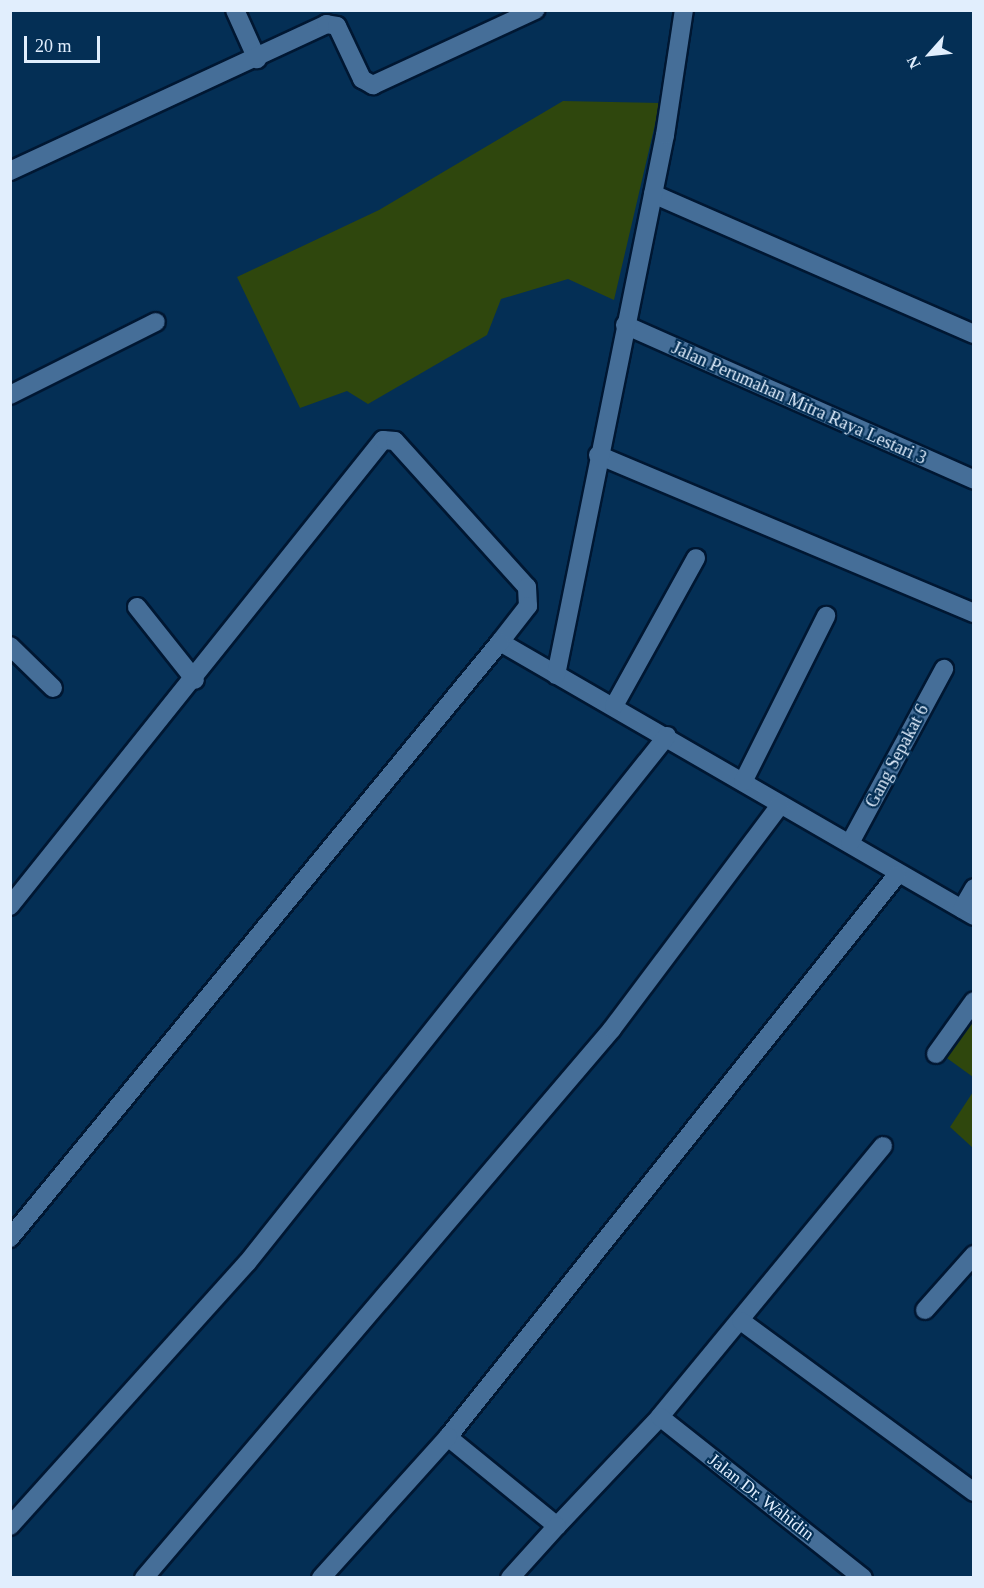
<!DOCTYPE html>
<style>
body{margin:0}
#map{position:relative;width:984px;height:1588px;overflow:hidden;background:#042f55;font-family:"Times New Roman",serif}
div>[style]{position:absolute}
.green>*{inset:0;background:#2f470d}
.roads{filter:drop-shadow(2px 0 #001732) drop-shadow(-2px 0 #001732) drop-shadow(0 2px #001732) drop-shadow(0 -2px #001732)}
.minor>*{height:18px;margin:-9px;padding:0 9px;transform-origin:9px;border-radius:9px;background:#456e98}
span{translate:-50% -50%;white-space:nowrap;text-align:center;line-height:1.15;-webkit-text-stroke:4.5px #042f55;paint-order:stroke}
.street-label{font-size:18px;color:#e1eefd}
.frame{position:absolute;inset:0;border:12px solid #e1eefd;pointer-events:none}
.north{position:absolute;left:900px;top:24px;width:60px;height:60px;-webkit-text-stroke:4px #042f55;paint-order:stroke;rotate:243deg;font-size:16px;font-weight:700;line-height:24px;text-align:center;color:#e1eefd}
.north::after{content:'';display:block;margin:auto;width:21px;height:27px;background:#e1eefd;clip-path:polygon(50% 0,100% 100%,50% 72%,0 100%)}
.scale{position:absolute;left:24px;top:36px;width:76px;height:27px;box-sizing:border-box;border:3px solid #e1eefd;border-top:0;padding-left:8px;font-size:18px;line-height:21px;white-space:nowrap;color:#e1eefd;-webkit-text-stroke:4px #042f55;paint-order:stroke}
</style>
<div id="map">
<div class="green">
<div style="clip-path:polygon(563px 101px,660px 103px,614px 300px,568px 279px,501px 299px,487px 335px,368px 404px,347px 391px,300px 408px,237px 277px,379px 210px)"></div>
<div style="clip-path:polygon(973px 1020px,973px 1077px,944px 1056px)"></div>
<div style="clip-path:polygon(973px 1092px,973px 1148px,950px 1127px)"></div>
</div>
<div class="roads">
<div class="minor">
<div style="left:235px;top:10px;width:54px;rotate:65.8deg"></div>
<div style="left:10px;top:171px;width:349px;rotate:-24.9deg"></div>
<div style="left:326px;top:24px;width:11px;rotate:10deg"></div>
<div style="left:337px;top:26px;width:59px;rotate:64.7deg"></div>
<div style="left:362px;top:79px;width:13px;rotate:29deg"></div>
<div style="left:373px;top:85px;width:179px;rotate:-24.8deg"></div>
<div style="left:653px;top:194px;width:350px;rotate:23.6deg"></div>
<div style="left:625px;top:325px;width:382px;rotate:23.9deg"></div>
<div style="left:10px;top:395px;width:163px;rotate:-26.6deg"></div>
<div style="left:598px;top:455px;width:408px;rotate:22.8deg"></div>
<div style="left:137px;top:607px;width:93px;rotate:51.5deg"></div>
<div style="left:500px;top:642px;width:547px;rotate:30.03deg"></div>
<div style="left:10px;top:646px;width:60px;rotate:44.3deg"></div>
<div style="left:556px;top:675px;width:551px;rotate:-78.59deg"></div>
<div style="left:665px;top:135px;width:126px;rotate:-81.4deg"></div>
<div style="left:614px;top:706px;width:169px;rotate:-61deg"></div>
<div style="left:743px;top:782px;width:186px;rotate:-63.4deg"></div>
<div style="left:850px;top:843px;width:198px;rotate:-61.6deg"></div>
<div style="left:10px;top:906px;width:597px;rotate:-51.33deg"></div>
<div style="left:383px;top:440px;width:12px;rotate:5deg"></div>
<div style="left:395px;top:441px;width:197px;rotate:47.9deg"></div>
<div style="left:527px;top:587px;width:19px;rotate:87deg"></div>
<div style="left:528px;top:606px;width:46px;rotate:127.9deg"></div>
<div style="left:500px;top:642px;width:772px;rotate:129.43deg"></div>
<div style="left:962px;top:909px;width:24px;rotate:-60deg"></div>
<div style="left:936px;top:1054px;width:65px;rotate:-54.4deg"></div>
<div style="left:883px;top:1146px;width:351px;rotate:129.5deg"></div>
<div style="left:660px;top:1417px;width:150px;rotate:133.4deg"></div>
<div style="left:557px;top:1526px;width:141px;rotate:-140.8deg"></div>
<div style="left:448px;top:1437px;width:719px;rotate:-51.38deg"></div>
<div style="left:925px;top:1310px;width:74px;rotate:-48.3deg"></div>
<div style="left:741px;top:1321px;width:289px;rotate:36.3deg"></div>
<div style="left:660px;top:1417px;width:259px;rotate:38.4deg"></div>
<div style="left:10px;top:1526px;width:354px;rotate:-48deg"></div>
<div style="left:247px;top:1263px;width:674px;rotate:-51.45deg"></div>
<div style="left:144px;top:1578px;width:721px;rotate:-49.55deg"></div>
<div style="left:612px;top:1029px;width:280px;rotate:-53.1deg"></div>
<div style="left:321px;top:1578px;width:190px;rotate:-48deg"></div>
<div style="left:510px;top:1578px;width:70px;rotate:-47.9deg"></div>
</div>
</div>
<div class="street-label">
<span style="left:799px;top:403px;rotate:24deg">Jalan Perumahan Mitra Raya Lestari 3</span>
<span style="left:897px;top:756px;rotate:-62deg">Gang Sepakat 6</span>
<span style="left:761px;top:1497px;rotate:38deg">Jalan Dr. Wahidin</span>
</div>
<div class="frame"></div>
<div class="north">N</div>
<div class="scale">20 m</div>
</div>
